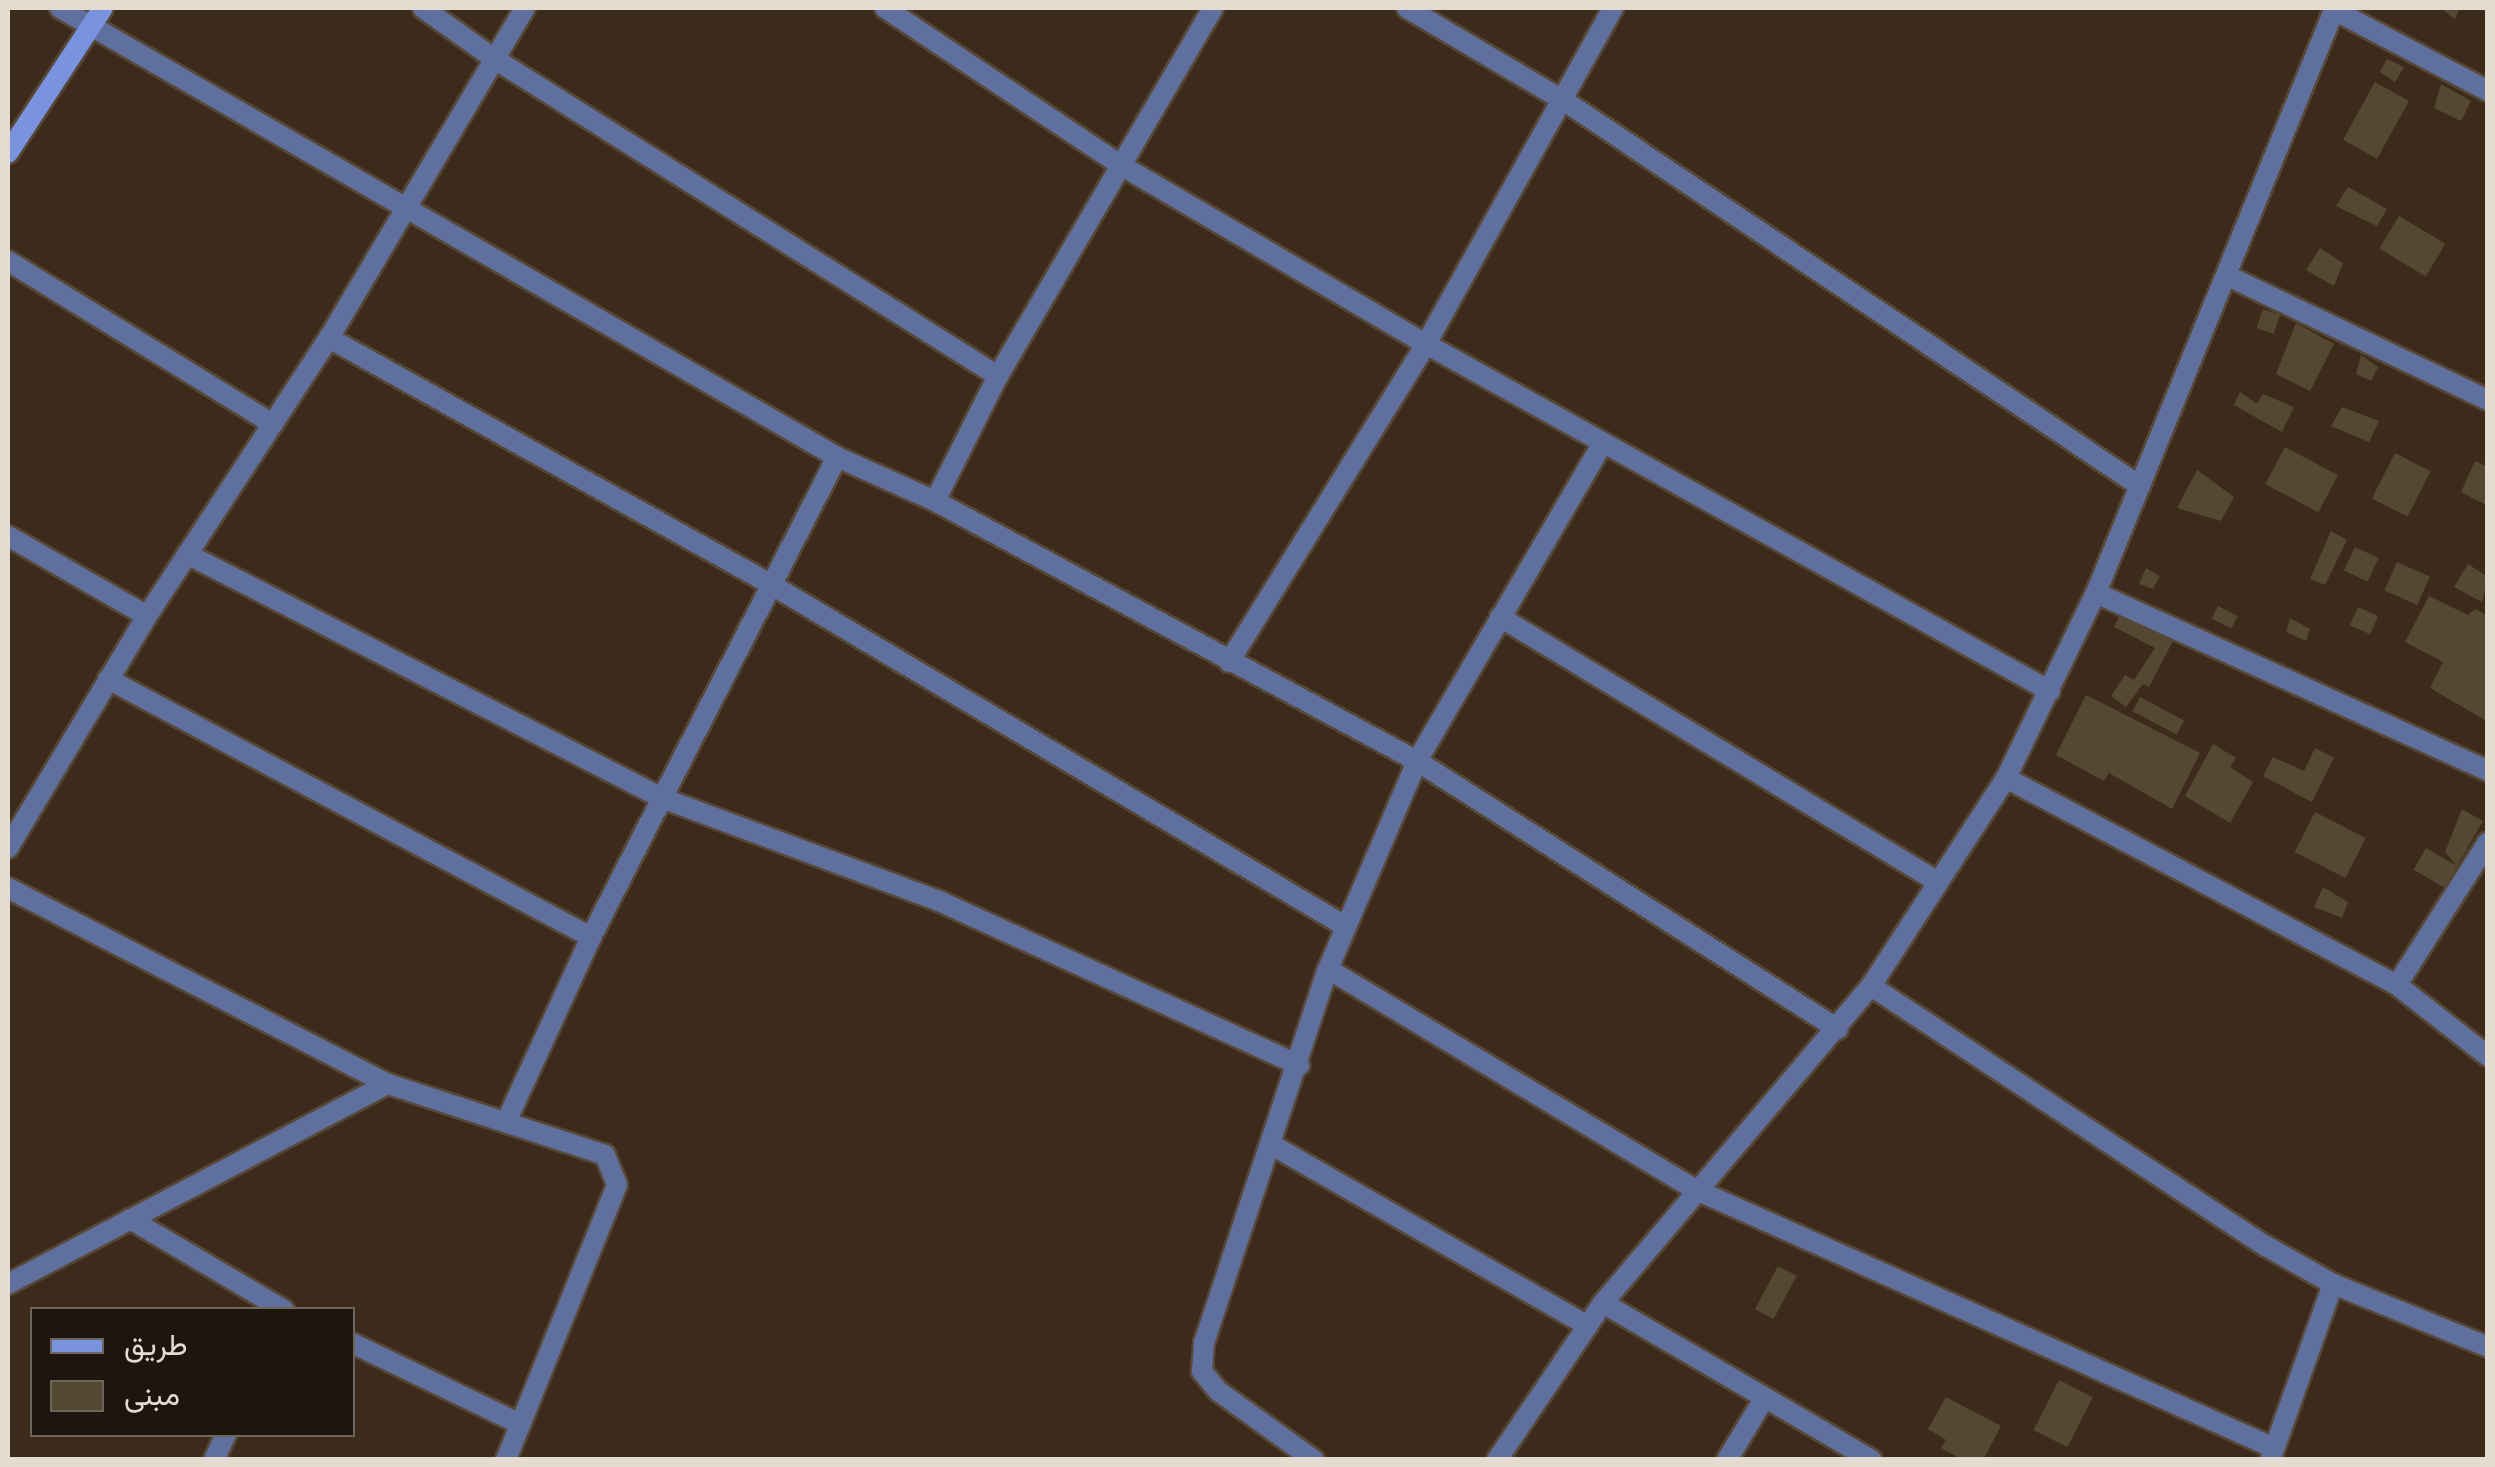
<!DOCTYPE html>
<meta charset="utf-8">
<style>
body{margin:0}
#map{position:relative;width:2495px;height:1467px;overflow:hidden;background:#3c2b1a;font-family:Poppins,Vazirmatn,sans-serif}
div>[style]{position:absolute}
.building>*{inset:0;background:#554833;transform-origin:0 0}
.roads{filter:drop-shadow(2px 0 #574737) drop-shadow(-2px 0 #574737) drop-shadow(0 2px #574737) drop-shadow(0 -2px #574737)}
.street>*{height:20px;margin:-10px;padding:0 10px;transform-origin:10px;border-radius:10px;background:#5f709e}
.secondary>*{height:20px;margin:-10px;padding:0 10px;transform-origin:10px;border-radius:10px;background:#7a93de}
span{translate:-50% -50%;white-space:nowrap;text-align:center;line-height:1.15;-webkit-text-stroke:8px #1d150e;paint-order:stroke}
.frame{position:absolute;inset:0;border:10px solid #e6dbd0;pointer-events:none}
.legend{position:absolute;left:30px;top:1307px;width:325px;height:130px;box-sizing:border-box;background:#1d150e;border:2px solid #6d645c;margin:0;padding:12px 18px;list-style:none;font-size:30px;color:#e6dbd0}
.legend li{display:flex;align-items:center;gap:20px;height:50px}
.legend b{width:50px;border:2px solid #6d645c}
</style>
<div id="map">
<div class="building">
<div style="clip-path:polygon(2440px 8px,2460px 8px,2455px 19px)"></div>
<div style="clip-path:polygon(2387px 59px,2404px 67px,2395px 82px,2380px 72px)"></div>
<div style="left:2375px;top:82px;width:39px;height:66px;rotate:29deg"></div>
<div style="clip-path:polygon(2441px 84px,2471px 101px,2461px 121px,2434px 108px)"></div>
<div style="clip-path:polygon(2348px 187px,2387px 209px,2377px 226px,2336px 206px)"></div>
<div style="left:2399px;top:216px;width:54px;height:38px;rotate:31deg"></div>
<div style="clip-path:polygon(2320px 248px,2343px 263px,2334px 286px,2306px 270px)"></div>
<div style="left:2263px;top:309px;width:18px;height:20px;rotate:19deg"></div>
<div style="clip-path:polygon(2296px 323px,2334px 344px,2310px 391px,2276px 374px)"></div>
<div style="clip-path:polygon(2361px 355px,2378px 367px,2371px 381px,2356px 374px)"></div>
<div style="clip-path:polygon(2240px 392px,2257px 404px,2263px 394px,2294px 407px,2282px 432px,2234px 405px)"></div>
<div style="clip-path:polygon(2342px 407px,2379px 421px,2369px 442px,2331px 426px)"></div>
<div style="left:2285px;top:447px;width:60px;height:42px;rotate:28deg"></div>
<div style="left:2395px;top:453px;width:40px;height:51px;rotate:27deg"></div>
<div style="clip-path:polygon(2475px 461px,2488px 467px,2488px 506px,2461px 492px)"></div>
<div style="clip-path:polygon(2197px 470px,2234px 497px,2221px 521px,2177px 508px)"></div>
<div style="clip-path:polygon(2331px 531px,2347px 540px,2325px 585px,2310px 579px)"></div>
<div style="left:2355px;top:547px;width:26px;height:26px;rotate:25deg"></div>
<div style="left:2397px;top:562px;width:36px;height:31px;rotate:24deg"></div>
<div style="clip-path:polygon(2468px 564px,2488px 577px,2482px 602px,2454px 587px)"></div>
<div style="clip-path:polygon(2146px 568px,2160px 576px,2153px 589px,2139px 584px)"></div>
<div style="clip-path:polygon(2429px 596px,2468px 615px,2475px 609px,2488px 616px,2488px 722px,2430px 688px,2443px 662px,2405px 642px)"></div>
<div style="left:2218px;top:606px;width:22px;height:14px;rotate:27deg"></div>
<div style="left:2358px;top:607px;width:22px;height:20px;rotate:24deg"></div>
<div style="clip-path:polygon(2122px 611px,2174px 639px,2149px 687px,2143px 684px,2126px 707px,2111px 696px,2125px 675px,2134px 680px,2155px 648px,2114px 627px)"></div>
<div style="clip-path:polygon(2290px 618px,2310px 629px,2306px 641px,2286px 632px)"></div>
<div style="clip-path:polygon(2086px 695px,2200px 753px,2172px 809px,2109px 773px,2104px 781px,2056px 755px)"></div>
<div style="left:2140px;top:697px;width:50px;height:16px;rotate:28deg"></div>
<div style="clip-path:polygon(2213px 744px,2236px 758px,2230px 767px,2253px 782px,2230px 823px,2185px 796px)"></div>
<div style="clip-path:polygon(2315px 748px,2334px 758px,2312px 802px,2263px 776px,2273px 757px,2304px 771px)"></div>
<div style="clip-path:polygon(2462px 809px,2483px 821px,2457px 866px,2445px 852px)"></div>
<div style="left:2315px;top:812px;width:57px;height:45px;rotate:27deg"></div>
<div style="left:2426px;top:848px;width:36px;height:25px;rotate:30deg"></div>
<div style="clip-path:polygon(2323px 887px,2348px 902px,2342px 918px,2314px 907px)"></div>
<div style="left:1778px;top:1266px;width:21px;height:49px;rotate:28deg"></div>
<div style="left:2059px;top:1380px;width:38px;height:56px;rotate:27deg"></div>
<div style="clip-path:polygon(1946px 1397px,2001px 1426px,1983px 1460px,1964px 1460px,1941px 1448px,1946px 1440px,1928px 1429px)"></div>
</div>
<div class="roads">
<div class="street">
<div style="left:60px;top:8px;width:897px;rotate:30.02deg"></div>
<div style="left:837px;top:457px;width:107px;rotate:24.2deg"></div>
<div style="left:935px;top:501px;width:548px;rotate:28.34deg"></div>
<div style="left:1417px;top:761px;width:499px;rotate:32.5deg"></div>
<div style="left:423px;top:8px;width:86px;rotate:35.5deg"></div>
<div style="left:493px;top:58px;width:597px;rotate:32.2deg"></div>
<div style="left:885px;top:8px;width:279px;rotate:33.7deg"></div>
<div style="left:1117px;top:163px;width:358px;rotate:30.4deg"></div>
<div style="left:1426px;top:344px;width:714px;rotate:29.08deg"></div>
<div style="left:1407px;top:8px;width:185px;rotate:30.6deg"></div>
<div style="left:1566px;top:102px;width:691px;rotate:33.78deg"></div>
<div style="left:2334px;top:10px;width:174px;rotate:27.7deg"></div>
<div style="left:8px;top:261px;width:311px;rotate:31.6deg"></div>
<div style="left:2230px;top:277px;width:286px;rotate:25.5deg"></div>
<div style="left:329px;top:338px;width:507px;rotate:29.14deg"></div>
<div style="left:772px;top:585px;width:667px;rotate:30.76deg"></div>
<div style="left:935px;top:501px;width:140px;rotate:-63.3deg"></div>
<div style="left:998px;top:376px;width:426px;rotate:-59.7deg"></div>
<div style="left:8px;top:536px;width:160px;rotate:29.9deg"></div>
<div style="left:187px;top:554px;width:534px;rotate:27.19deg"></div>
<div style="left:662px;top:798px;width:296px;rotate:20.4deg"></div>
<div style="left:939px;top:901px;width:396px;rotate:24.5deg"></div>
<div style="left:2096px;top:593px;width:431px;rotate:24.4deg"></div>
<div style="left:1500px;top:617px;width:512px;rotate:31.17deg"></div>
<div style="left:1229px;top:662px;width:374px;rotate:-58.2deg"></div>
<div style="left:1426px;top:344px;width:385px;rotate:-60.9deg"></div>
<div style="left:108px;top:679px;width:548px;rotate:28.11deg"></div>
<div style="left:2006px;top:778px;width:442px;rotate:27.9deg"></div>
<div style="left:2397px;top:985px;width:115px;rotate:38deg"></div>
<div style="left:8px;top:848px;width:270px;rotate:-59.1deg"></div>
<div style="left:147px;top:616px;width:332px;rotate:-56.8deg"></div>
<div style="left:329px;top:338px;width:384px;rotate:-59.3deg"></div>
<div style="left:8px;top:888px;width:428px;rotate:27.3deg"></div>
<div style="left:388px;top:1084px;width:228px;rotate:18.1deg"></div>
<div style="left:605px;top:1155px;width:32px;rotate:68deg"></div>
<div style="left:617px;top:1185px;width:297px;rotate:112deg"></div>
<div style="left:1328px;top:969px;width:427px;rotate:31deg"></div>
<div style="left:1694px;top:1189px;width:635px;rotate:24.06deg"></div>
<div style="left:2397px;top:985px;width:169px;rotate:-57.5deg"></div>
<div style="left:1871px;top:986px;width:473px;rotate:33.4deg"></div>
<div style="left:2266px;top:1246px;width:77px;rotate:29.6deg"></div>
<div style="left:2333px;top:1284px;width:167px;rotate:22.1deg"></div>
<div style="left:506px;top:1122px;width:204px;rotate:-65.3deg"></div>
<div style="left:591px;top:937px;width:539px;rotate:-62.86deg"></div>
<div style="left:1272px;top:1145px;width:364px;rotate:29.8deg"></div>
<div style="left:130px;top:1219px;width:179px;rotate:30.6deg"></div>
<div style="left:8px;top:1284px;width:429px;rotate:-27.8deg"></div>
<div style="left:1603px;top:1303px;width:311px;rotate:30.3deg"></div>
<div style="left:352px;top:1343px;width:187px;rotate:25.7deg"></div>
<div style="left:2271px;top:1458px;width:185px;rotate:-70.4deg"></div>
<div style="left:214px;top:1460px;width:29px;rotate:-65deg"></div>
<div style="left:1314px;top:1460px;width:118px;rotate:-144.3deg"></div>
<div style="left:1218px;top:1391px;width:26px;rotate:-129deg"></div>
<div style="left:1202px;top:1371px;width:28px;rotate:-86deg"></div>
<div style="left:1204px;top:1343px;width:394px;rotate:-71.7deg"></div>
<div style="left:1328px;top:969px;width:226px;rotate:-66.8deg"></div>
<div style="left:1417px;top:761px;width:366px;rotate:-59.7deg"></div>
<div style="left:1497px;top:1460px;width:189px;rotate:-56deg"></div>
<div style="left:1603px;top:1303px;width:415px;rotate:-49.8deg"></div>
<div style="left:1871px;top:986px;width:248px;rotate:-57deg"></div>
<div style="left:2006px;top:778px;width:206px;rotate:-64.1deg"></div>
<div style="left:2096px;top:593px;width:632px;rotate:-67.78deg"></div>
<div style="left:1727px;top:1460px;width:71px;rotate:-58.8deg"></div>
</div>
<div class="secondary">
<div style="left:8px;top:153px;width:173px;rotate:-56.8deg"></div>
</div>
</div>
<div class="frame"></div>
<ul class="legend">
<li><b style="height:12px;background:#7a93de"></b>طريق</li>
<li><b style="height:28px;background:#554833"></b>مبنى</li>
</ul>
</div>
